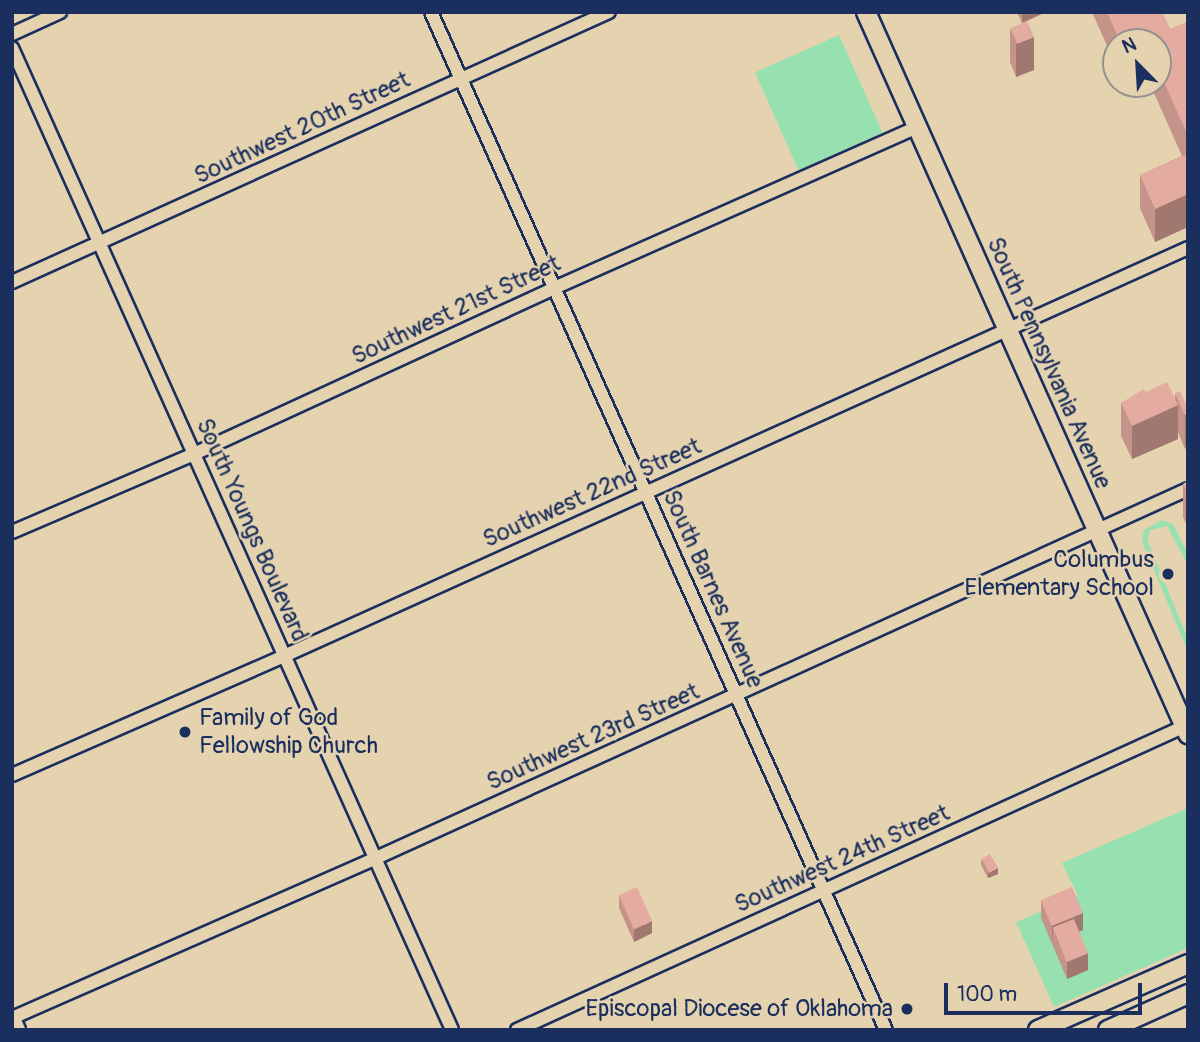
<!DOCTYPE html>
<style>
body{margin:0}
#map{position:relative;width:1200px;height:1042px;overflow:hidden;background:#e5d3b0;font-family:Pangolin,sans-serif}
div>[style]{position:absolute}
.green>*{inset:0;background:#97e0af;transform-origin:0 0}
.roads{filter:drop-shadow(2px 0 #1b2f5e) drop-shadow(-2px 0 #1b2f5e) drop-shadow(0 2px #1b2f5e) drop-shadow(0 -2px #1b2f5e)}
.street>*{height:12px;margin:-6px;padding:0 6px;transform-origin:6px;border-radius:6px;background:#e5d3b0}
.secondary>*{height:18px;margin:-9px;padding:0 9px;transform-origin:9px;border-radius:9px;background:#e5d3b0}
.wall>*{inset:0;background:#c4938a}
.shaded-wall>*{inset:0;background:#a07870;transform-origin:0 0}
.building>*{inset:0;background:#e4aba0;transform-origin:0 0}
.dots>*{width:19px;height:19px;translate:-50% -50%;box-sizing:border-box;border:4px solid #e5d3b0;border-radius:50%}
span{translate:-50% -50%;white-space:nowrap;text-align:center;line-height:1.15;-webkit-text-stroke:5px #e5d3b0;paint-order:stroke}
.street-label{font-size:24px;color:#1b2f5e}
.poi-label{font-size:24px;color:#1b2f5e}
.right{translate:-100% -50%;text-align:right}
.left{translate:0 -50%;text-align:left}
.frame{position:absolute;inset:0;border:14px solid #1b2f5e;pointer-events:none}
.north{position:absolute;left:1102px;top:28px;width:70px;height:70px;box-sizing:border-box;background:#e5d3b0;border:2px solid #94918f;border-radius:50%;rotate:336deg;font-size:19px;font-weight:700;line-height:28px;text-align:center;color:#1b2f5e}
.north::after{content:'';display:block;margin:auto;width:24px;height:32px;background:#1b2f5e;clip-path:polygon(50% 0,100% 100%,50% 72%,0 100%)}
.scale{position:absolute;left:944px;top:983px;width:198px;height:32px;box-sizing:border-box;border:4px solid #1b2f5e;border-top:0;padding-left:9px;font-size:21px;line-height:24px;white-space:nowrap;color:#1b2f5e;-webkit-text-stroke:5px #e5d3b0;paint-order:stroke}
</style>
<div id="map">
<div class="green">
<div style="left:839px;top:35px;width:107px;height:92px;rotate:66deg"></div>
<div style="clip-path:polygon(1162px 520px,1173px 524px,1188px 554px,1188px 565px,1167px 526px,1150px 530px,1147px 539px,1188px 639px,1188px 652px,1142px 541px,1144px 530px)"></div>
<div style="clip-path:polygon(1188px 808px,1188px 948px,1054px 1007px,1016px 922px,1078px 896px,1062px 863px)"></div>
</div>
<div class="roads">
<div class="street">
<div style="left:431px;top:12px;width:1115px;rotate:65.92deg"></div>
<div style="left:12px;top:34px;width:53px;rotate:-24.6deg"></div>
<div style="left:12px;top:48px;width:1076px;rotate:65.86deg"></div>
<div style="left:12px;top:282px;width:655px;rotate:-24.34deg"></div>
<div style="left:12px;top:532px;width:200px;rotate:-23.2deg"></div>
<div style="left:196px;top:453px;width:394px;rotate:-24.7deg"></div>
<div style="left:554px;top:288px;width:397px;rotate:-23.9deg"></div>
<div style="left:12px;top:775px;width:297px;rotate:-23.6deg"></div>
<div style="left:284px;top:656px;width:992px;rotate:-24.29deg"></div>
<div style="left:12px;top:1018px;width:398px;rotate:-23.7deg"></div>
<div style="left:376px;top:858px;width:892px;rotate:-24.44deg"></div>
<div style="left:517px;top:1030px;width:734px;rotate:-24.47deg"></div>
</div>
<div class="secondary">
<div style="left:866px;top:12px;width:791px;rotate:65.96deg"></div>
<div style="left:12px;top:1021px;width:10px;rotate:66deg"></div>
<div style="left:1038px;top:1030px;width:164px;rotate:-23.7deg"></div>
<div style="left:1108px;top:1030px;width:88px;rotate:-24.2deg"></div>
</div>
</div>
<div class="wall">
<div style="clip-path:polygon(1017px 12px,1046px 12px,1022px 23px)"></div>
<div style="clip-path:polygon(1092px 12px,1162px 12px,1170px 29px,1188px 22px,1188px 227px,1155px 242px,1140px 208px,1140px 175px,1182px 156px,1150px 84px,1158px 84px,1158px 42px,1116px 42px,1116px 66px)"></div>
<div style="clip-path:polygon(1010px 28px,1034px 70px,1016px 77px,1010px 62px)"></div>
<div style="clip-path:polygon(1175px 393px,1188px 409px,1188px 447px,1185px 449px,1178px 432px,1178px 439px,1132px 459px,1121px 436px,1121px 403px,1175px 400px)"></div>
<div style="clip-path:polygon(1188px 481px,1188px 528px,1183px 517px,1183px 484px)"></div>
<div style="clip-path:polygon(981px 859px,998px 874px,988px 878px,981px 865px)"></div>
<div style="clip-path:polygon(619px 896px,652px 933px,634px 942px,619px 908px)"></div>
<div style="clip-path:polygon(1041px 900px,1083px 930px,1079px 932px,1088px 970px,1067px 979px,1041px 918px)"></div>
</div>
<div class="shaded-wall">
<div style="clip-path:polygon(1022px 12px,1046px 12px,1022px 23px)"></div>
<div style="clip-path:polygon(1034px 37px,1034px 70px,1016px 77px,1016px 44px)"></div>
<div style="clip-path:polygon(1188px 194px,1188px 227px,1155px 242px,1155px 209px)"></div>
<div style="clip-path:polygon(1178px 405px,1178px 439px,1132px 459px,1132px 426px)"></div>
<div style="left:1188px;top:414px;width:33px;height:3px;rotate:90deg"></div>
<div style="clip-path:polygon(998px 868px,998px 874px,988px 878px,988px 873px)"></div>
<div style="clip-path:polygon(1083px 913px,1083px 930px,1058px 941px,1053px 928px,1052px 943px,1052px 926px)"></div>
<div style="clip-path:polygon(652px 921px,652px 933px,634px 942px,634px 930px)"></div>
<div style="clip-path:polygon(1088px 953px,1088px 970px,1067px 979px,1067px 962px)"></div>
</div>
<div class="building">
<div style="clip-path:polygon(1107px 12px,1162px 12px,1170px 29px,1188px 22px,1188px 136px,1158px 69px,1158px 42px,1146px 42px,1145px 40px,1142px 42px,1120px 42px)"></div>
<div style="left:1027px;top:21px;width:17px;height:18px;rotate:66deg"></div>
<div style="clip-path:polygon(1188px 154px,1188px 194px,1155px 209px,1140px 175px)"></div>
<div style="clip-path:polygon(1167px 382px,1178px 405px,1132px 426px,1121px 403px,1144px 389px,1146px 392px)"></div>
<div style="clip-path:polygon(1180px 391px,1188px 409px,1188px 414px,1185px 415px,1175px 393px)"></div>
<div style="clip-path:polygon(1188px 481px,1188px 494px,1183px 484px)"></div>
<div style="left:990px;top:854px;width:16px;height:10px;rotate:60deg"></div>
<div style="left:637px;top:887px;width:37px;height:20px;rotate:66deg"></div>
<div style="left:1072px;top:887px;width:28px;height:34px;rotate:67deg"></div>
<div style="left:1074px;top:919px;width:37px;height:23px;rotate:68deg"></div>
</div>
<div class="dots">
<div style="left:1168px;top:574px;background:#1b2f5e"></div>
<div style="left:185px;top:732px;background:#1b2f5e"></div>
<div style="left:907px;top:1009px;background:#1b2f5e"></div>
</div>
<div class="street-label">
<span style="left:302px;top:128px;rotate:-25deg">Southwest 20th Street</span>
<span style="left:456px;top:310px;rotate:-25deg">Southwest 21st Street</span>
<span style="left:1049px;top:363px;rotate:66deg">South Pennsylvania Avenue</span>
<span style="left:592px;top:493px;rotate:-24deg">Southwest 22nd Street</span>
<span style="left:252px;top:530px;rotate:66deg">South Youngs Boulevard</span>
<span style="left:713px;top:589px;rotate:66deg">South Barnes Avenue</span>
<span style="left:593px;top:737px;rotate:-24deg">Southwest 23rd Street</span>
<span style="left:842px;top:859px;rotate:-24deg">Southwest 24th Street</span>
</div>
<div class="poi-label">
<span class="right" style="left:1154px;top:574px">Columbus<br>Elementary School</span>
<span class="left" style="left:199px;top:732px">Family of God<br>Fellowship Church</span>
<span class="right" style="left:893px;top:1009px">Episcopal Diocese of Oklahoma</span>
</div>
<div class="frame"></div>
<div class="north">N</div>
<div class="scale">100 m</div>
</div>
